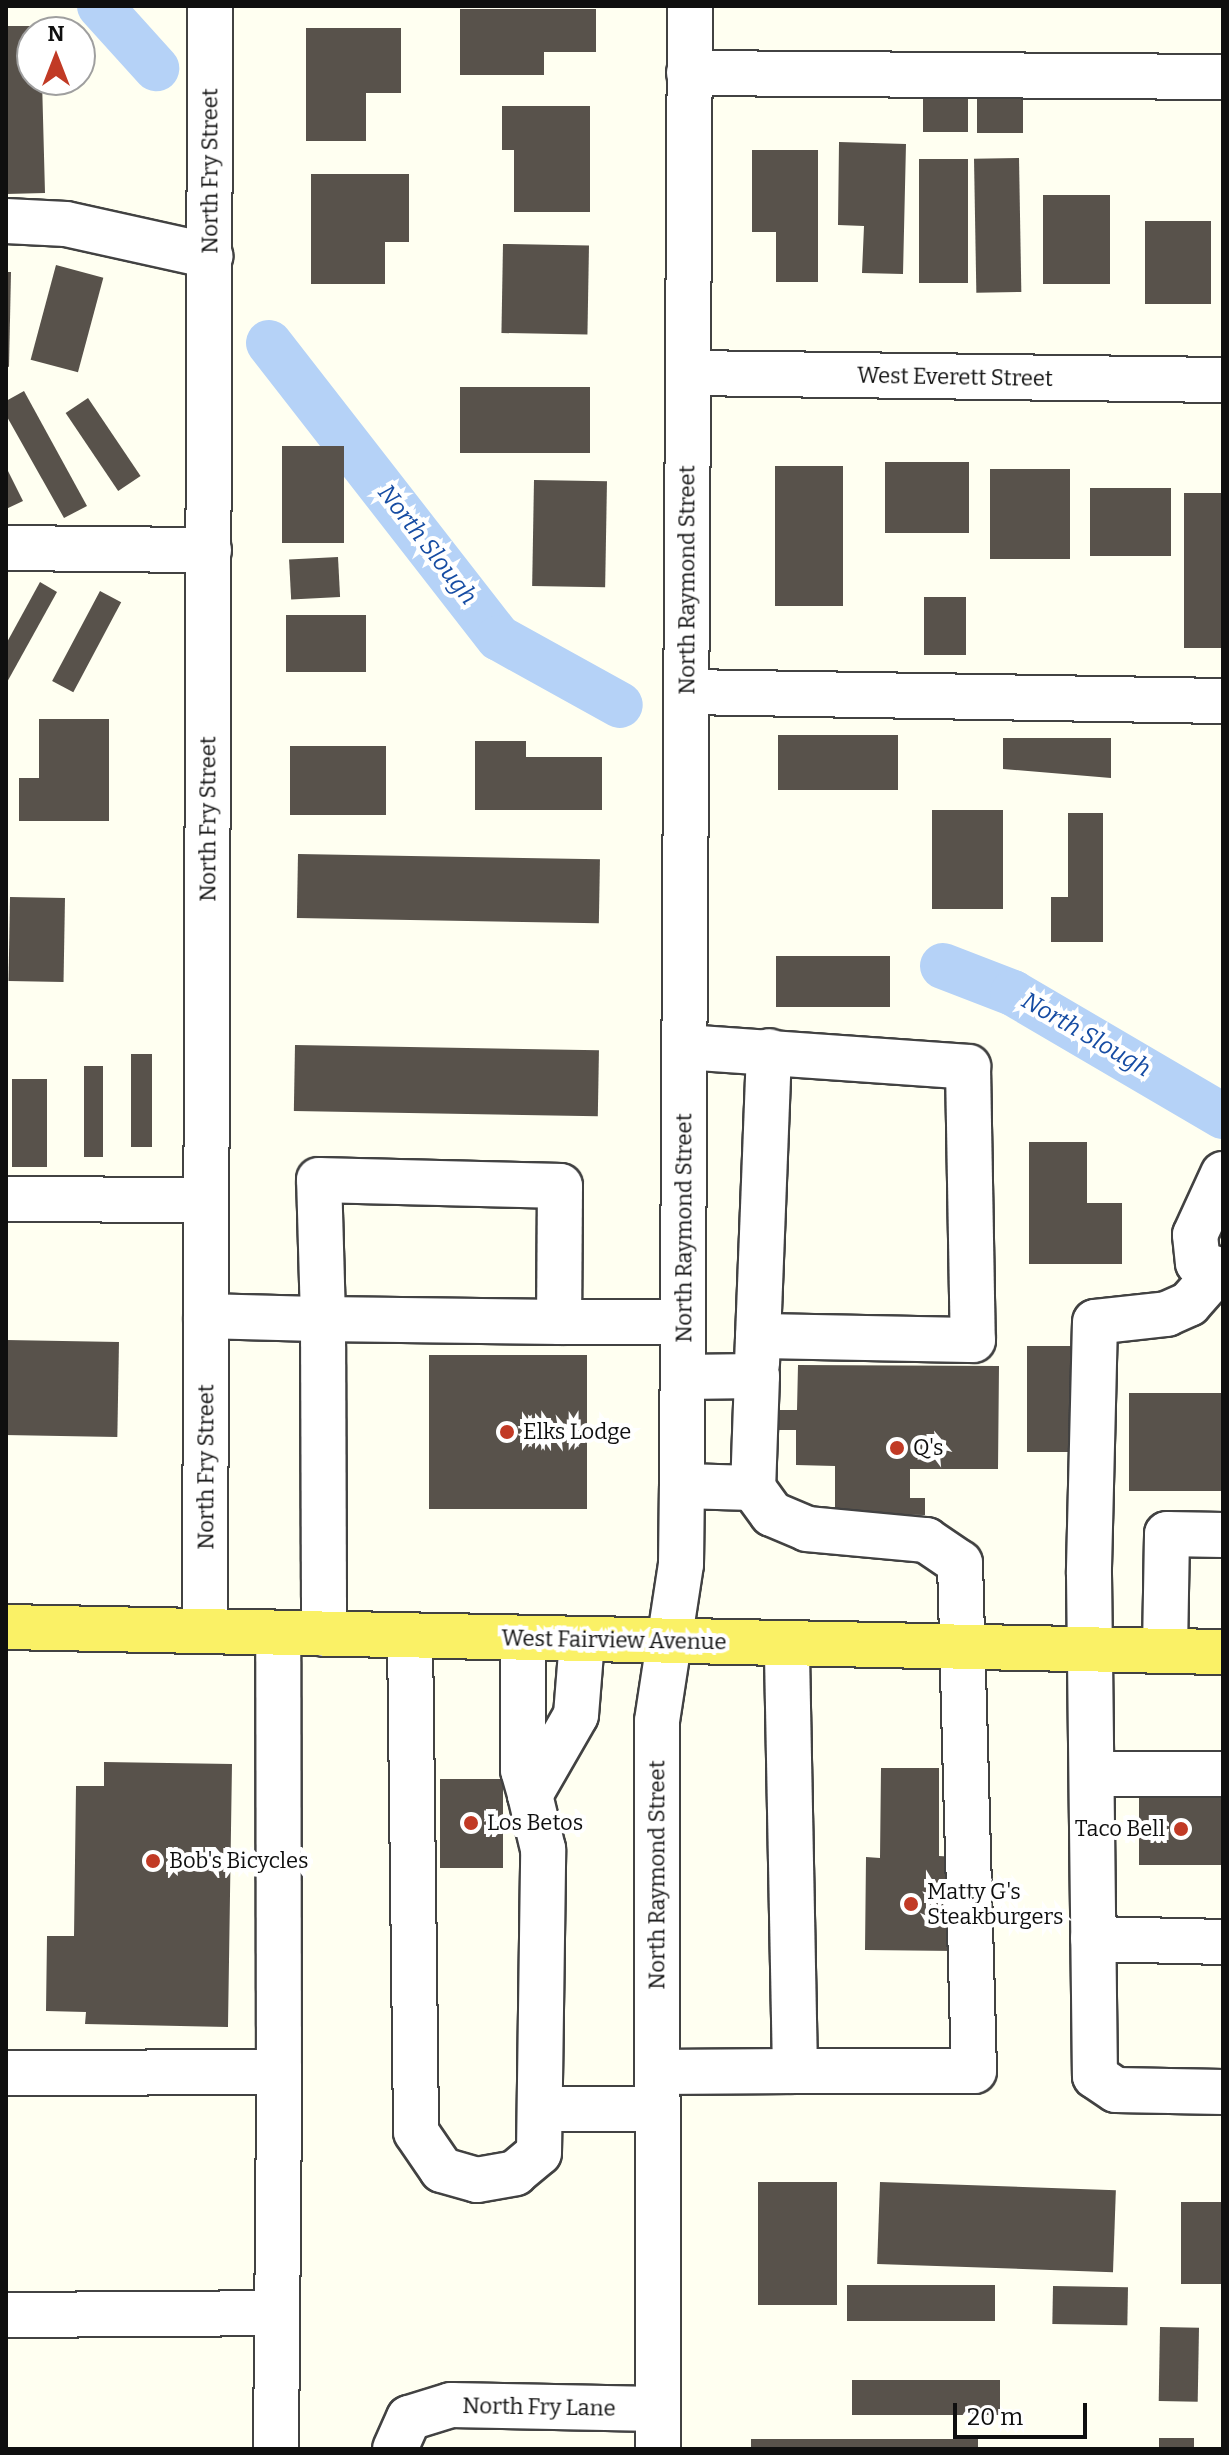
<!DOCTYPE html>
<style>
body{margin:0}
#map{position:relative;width:1229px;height:2455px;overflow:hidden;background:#fffff1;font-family:Bitter,serif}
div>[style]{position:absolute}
.canal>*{height:46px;margin:-23px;padding:0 23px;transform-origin:23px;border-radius:23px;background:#b5d2f7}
.building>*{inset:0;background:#58524b;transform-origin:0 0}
.roads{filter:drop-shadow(2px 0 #424242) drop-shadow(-2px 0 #424242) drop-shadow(0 2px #424242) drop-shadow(0 -2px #424242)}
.minor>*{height:44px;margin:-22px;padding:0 22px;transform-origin:22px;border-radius:22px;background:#fff}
.major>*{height:44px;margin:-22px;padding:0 22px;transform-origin:22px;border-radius:22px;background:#faf166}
.dots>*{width:22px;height:22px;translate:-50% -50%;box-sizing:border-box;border:4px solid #fff;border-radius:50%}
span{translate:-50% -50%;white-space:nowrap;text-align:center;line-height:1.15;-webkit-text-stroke:8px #fff;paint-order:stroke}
.street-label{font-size:22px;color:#0f0f0f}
.poi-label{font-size:22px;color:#0f0f0f}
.left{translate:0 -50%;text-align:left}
.right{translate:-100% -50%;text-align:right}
.water-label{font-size:24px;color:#164ca3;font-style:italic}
.frame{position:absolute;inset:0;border:8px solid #0f0f0f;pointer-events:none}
.north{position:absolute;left:16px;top:16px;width:80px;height:80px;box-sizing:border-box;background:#fff;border:2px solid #9f9f9f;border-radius:50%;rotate:0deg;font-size:22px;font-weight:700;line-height:32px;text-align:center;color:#0f0f0f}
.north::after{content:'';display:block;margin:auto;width:28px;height:36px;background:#c13a25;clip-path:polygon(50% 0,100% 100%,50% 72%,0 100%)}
.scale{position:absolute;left:953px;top:2403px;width:134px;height:36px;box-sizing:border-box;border:4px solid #0f0f0f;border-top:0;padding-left:10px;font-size:24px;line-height:28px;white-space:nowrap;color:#0f0f0f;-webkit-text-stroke:6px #fff;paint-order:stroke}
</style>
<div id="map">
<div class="canal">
<div style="left:100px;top:6px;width:84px;rotate:47.9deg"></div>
<div style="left:269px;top:343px;width:374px;rotate:52.1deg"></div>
<div style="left:499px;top:638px;width:138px;rotate:29deg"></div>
<div style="left:943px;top:966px;width:75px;rotate:21.1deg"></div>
<div style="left:1013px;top:993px;width:243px;rotate:30.4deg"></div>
</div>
<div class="building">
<div style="clip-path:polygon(460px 9px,596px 9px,596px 52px,544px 52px,544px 75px,460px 75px)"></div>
<div style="clip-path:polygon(6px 26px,41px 26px,32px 32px,32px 80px,42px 80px,45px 193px,6px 194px)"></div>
<div style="clip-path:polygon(306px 28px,401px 28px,401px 93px,366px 93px,366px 141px,306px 141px)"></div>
<div style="left:968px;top:83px;width:49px;height:45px;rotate:90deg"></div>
<div style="left:1023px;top:84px;width:49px;height:46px;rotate:90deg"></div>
<div style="clip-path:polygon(502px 106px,590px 106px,590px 212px,514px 212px,514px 150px,502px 150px)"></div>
<div style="clip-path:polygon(839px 142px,906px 144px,903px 274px,862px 273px,864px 226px,838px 225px)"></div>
<div style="clip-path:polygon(752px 150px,818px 150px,818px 282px,776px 282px,776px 232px,752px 232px)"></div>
<div style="left:1019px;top:158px;width:134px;height:45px;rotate:89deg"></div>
<div style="left:919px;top:159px;width:49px;height:124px"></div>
<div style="clip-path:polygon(311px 174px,409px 174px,409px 242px,385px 242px,385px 284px,311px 284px)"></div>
<div style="left:1043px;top:195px;width:67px;height:89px"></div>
<div style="left:1145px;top:221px;width:66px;height:83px"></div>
<div style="left:503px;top:244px;width:86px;height:89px;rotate:1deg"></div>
<div style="left:56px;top:265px;width:49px;height:98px;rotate:15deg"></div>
<div style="clip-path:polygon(6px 272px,11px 272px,9px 367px,6px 366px)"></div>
<div style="left:460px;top:387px;width:130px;height:66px"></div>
<div style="clip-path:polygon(24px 391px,87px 506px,64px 518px,6px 415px,6px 401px)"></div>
<div style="left:88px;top:398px;width:94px;height:27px;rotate:56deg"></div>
<div style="left:282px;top:446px;width:62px;height:97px"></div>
<div style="left:885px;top:462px;width:84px;height:71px"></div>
<div style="left:775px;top:466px;width:68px;height:140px"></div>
<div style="clip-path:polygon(6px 467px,23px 501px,6px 509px)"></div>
<div style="left:990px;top:469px;width:80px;height:90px"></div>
<div style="left:534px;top:480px;width:73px;height:106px;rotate:1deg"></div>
<div style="left:1090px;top:488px;width:81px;height:68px"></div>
<div style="left:1223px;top:493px;width:155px;height:39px;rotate:90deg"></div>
<div style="left:338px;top:557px;width:40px;height:49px;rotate:87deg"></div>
<div style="clip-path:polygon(40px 582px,57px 592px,6px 684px,6px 644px)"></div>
<div style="left:100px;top:591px;width:24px;height:102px;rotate:28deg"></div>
<div style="left:924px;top:597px;width:42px;height:58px"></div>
<div style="left:286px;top:615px;width:80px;height:57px"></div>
<div style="clip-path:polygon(39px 719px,109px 719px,109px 821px,19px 821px,19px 778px,39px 778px)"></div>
<div style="left:778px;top:735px;width:120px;height:55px"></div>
<div style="clip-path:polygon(1003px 738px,1111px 738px,1111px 778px,1003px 769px)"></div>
<div style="clip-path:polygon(475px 741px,526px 741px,526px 757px,602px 757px,602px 810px,475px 810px)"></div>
<div style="left:290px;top:746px;width:96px;height:69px"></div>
<div style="left:932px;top:810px;width:71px;height:99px"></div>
<div style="clip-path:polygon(1068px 813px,1103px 813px,1103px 942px,1051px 942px,1051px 897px,1068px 897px)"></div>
<div style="left:298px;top:854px;width:302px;height:64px;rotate:1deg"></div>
<div style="left:10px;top:897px;width:55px;height:84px;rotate:1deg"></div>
<div style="left:776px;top:956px;width:114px;height:51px"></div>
<div style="left:295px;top:1045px;width:304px;height:66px;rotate:1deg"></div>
<div style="left:131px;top:1054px;width:21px;height:93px"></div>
<div style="left:84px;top:1066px;width:19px;height:91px"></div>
<div style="left:12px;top:1079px;width:35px;height:88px"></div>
<div style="clip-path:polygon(1029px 1142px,1087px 1142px,1087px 1203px,1122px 1203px,1122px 1264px,1029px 1264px)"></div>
<div style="left:6px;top:1340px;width:113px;height:95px;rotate:1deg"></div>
<div style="left:1027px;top:1346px;width:54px;height:106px"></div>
<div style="left:429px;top:1355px;width:158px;height:154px"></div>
<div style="clip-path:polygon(798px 1365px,999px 1366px,998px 1469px,910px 1469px,910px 1498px,925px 1498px,925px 1515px,835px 1514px,835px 1466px,796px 1465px,796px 1430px,778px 1430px,778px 1410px,797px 1410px)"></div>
<div style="left:1223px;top:1393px;width:98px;height:94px;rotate:90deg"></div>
<div style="clip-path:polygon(104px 1762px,232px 1764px,228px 2027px,85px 2024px,86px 2012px,46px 2011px,47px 1936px,74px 1936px,76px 1786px,104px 1786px)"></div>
<div style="clip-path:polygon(881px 1768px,939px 1768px,939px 1856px,957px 1857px,957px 1951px,865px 1950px,866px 1857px,880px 1858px)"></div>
<div style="left:440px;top:1779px;width:63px;height:89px"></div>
<div style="left:1139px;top:1793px;width:84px;height:72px"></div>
<div style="left:758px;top:2182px;width:79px;height:123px"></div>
<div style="left:880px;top:2182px;width:236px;height:82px;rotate:2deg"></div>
<div style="left:1181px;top:2202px;width:42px;height:82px"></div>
<div style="left:847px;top:2285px;width:148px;height:36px"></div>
<div style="left:1053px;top:2286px;width:75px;height:38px;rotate:1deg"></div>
<div style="left:1160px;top:2327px;width:39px;height:74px;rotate:1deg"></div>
<div style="left:852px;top:2380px;width:148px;height:35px"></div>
<div style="left:1159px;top:2438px;width:35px;height:11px"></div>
<div style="left:751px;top:2439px;width:227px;height:10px"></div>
</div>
<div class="roads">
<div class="minor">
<div style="left:689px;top:73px;width:534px;rotate:0.43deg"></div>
<div style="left:6px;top:221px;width:60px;rotate:2.9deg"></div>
<div style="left:66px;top:224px;width:148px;rotate:12.5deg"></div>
<div style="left:688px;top:373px;width:535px;rotate:0.75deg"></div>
<div style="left:6px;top:548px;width:203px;rotate:0.6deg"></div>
<div style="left:686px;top:692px;width:537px;rotate:0.96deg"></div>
<div style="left:685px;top:1047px;width:284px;rotate:4deg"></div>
<div style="left:968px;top:1067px;width:273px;rotate:89deg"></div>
<div style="left:973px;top:1340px;width:215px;rotate:-178.9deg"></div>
<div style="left:1223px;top:1174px;width:67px;rotate:114.7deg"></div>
<div style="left:1195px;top:1235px;width:28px;rotate:84deg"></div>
<div style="left:1198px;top:1263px;width:26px;rotate:18deg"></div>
<div style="left:6px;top:1199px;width:200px;rotate:0.3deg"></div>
<div style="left:1219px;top:1270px;width:45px;rotate:131.4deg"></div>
<div style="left:1189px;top:1304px;width:24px;rotate:156deg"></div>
<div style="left:1167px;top:1314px;width:72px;rotate:173.7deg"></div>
<div style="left:1095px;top:1322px;width:252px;rotate:91.4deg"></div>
<div style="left:1089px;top:1574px;width:502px;rotate:89.32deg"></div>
<div style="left:1095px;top:2076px;width:25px;rotate:34deg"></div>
<div style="left:1116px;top:2090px;width:107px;rotate:1.1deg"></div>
<div style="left:206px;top:1316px;width:117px;rotate:1.5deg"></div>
<div style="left:323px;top:1319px;width:315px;rotate:89.8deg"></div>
<div style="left:559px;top:1322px;width:236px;rotate:-179.3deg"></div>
<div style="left:323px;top:1319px;width:139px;rotate:-91.6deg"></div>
<div style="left:319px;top:1180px;width:241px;rotate:1.4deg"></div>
<div style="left:560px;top:1186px;width:136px;rotate:90.4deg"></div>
<div style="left:559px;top:1322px;width:124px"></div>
<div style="left:757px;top:1364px;width:313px;rotate:-87.8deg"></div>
<div style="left:683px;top:1377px;width:74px;rotate:-0.8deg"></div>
<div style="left:757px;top:1376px;width:112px;rotate:92deg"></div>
<div style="left:753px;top:1488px;width:32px;rotate:54deg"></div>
<div style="left:772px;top:1514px;width:38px;rotate:23deg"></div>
<div style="left:807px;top:1529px;width:120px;rotate:5.3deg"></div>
<div style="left:926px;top:1540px;width:41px;rotate:34.1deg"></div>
<div style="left:960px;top:1563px;width:508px;rotate:88.42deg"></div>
<div style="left:974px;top:2071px;width:179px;rotate:180deg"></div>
<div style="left:795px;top:2071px;width:428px;rotate:-91.1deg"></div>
<div style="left:682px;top:1486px;width:71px;rotate:1.6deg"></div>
<div style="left:205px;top:1631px;width:1625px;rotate:-89.82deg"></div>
<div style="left:410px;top:1636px;width:496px;rotate:89.3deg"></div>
<div style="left:416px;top:2132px;width:46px;rotate:55.6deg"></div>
<div style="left:442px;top:2170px;width:36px;rotate:16deg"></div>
<div style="left:477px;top:2180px;width:39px;rotate:-10deg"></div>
<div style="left:515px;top:2173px;width:31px;rotate:-40deg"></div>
<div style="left:539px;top:2153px;width:304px;rotate:-89.2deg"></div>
<div style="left:543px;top:1849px;width:56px;rotate:-103.5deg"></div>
<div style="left:530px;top:1795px;width:92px;rotate:-60.1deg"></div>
<div style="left:576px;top:1715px;width:75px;rotate:-85.4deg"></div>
<div style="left:523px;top:1638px;width:132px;rotate:90deg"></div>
<div style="left:523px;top:1770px;width:26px;rotate:74deg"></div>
<div style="left:1165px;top:1650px;width:116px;rotate:-89deg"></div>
<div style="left:1167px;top:1534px;width:56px;rotate:1deg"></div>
<div style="left:1092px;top:1774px;width:131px"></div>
<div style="left:1093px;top:1939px;width:130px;rotate:1.3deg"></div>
<div style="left:657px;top:2072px;width:138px;rotate:-0.4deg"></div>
<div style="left:6px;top:2073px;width:273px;rotate:-0.2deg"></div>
<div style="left:279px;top:2072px;width:439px;rotate:-90.1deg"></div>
<div style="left:544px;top:2109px;width:114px"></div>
<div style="left:6px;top:2315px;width:271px;rotate:-0.4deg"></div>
<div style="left:276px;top:2449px;width:377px;rotate:-89.5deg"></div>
<div style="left:395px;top:2449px;width:34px;rotate:-66deg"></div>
<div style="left:409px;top:2418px;width:44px;rotate:-17.2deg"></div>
<div style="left:451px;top:2405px;width:206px;rotate:1.1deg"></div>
<div style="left:658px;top:2449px;width:728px;rotate:-90.08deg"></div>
<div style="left:657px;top:1721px;width:159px;rotate:-81.3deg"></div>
<div style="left:681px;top:1564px;width:78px;rotate:-89.3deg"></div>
<div style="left:682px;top:1486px;width:1480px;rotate:-89.69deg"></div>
</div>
<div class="major">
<div style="left:6px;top:1627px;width:1217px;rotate:1.18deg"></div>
</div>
</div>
<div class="dots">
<div style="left:507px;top:1432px;background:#c13a25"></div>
<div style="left:897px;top:1448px;background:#c13a25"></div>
<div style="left:471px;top:1823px;background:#c13a25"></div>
<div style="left:1181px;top:1829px;background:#c13a25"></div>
<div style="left:153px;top:1861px;background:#c13a25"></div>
<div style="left:911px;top:1904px;background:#c13a25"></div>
</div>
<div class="street-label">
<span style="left:210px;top:171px;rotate:-90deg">North Fry Street</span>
<span style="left:955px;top:377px;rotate:1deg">West Everett Street</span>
<span style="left:687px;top:580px;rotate:-90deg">North Raymond Street</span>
<span style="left:208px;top:819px;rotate:-90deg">North Fry Street</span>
<span style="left:684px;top:1228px;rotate:-90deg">North Raymond Street</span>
<span style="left:206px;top:1467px;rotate:-90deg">North Fry Street</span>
<span style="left:614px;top:1640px;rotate:1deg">West Fairview Avenue</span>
<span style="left:657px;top:1875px;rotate:-90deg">North Raymond Street</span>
<span style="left:539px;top:2407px;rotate:1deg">North Fry Lane</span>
</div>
<div class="poi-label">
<span class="left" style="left:523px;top:1432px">Elks Lodge</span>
<span class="left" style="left:913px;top:1448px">Q's</span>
<span class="left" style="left:487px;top:1823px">Los Betos</span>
<span class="right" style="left:1165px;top:1829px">Taco Bell</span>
<span class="left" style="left:169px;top:1861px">Bob's Bicycles</span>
<span class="left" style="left:927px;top:1904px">Matty G's<br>Steakburgers</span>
</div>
<div class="water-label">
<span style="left:427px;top:545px;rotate:52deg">North Slough</span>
<span style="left:1086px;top:1035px;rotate:30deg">North Slough</span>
</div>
<div class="frame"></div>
<div class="north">N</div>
<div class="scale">20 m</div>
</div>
